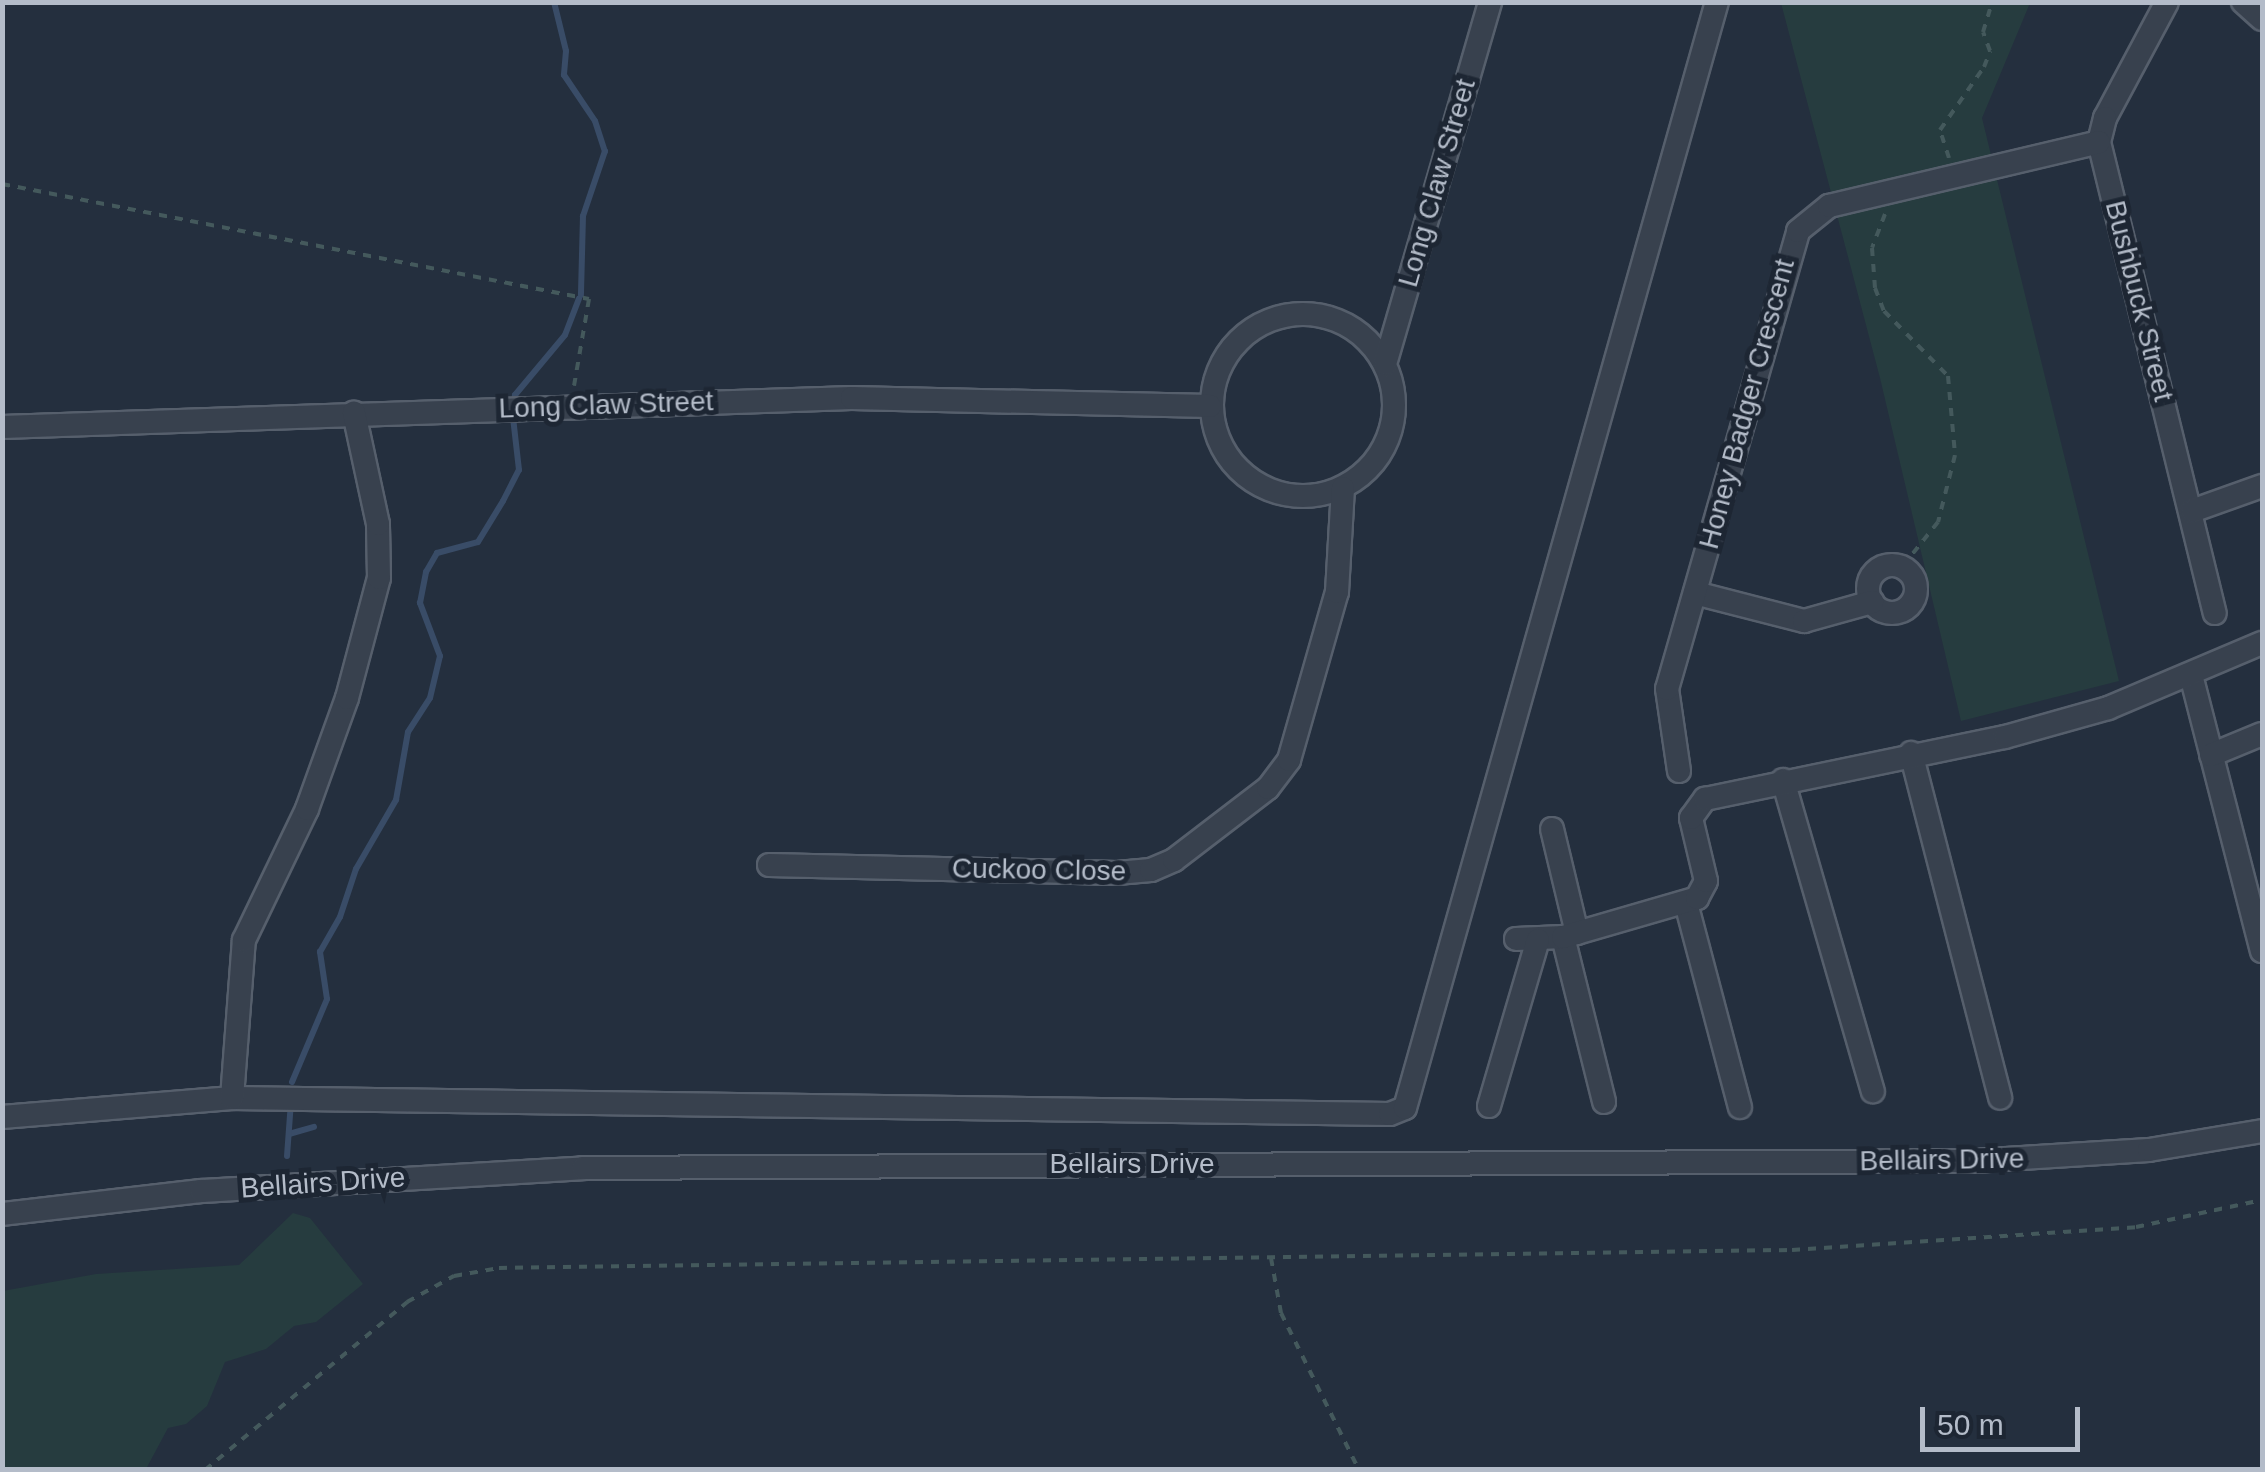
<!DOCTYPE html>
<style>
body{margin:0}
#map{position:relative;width:2265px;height:1472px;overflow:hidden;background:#242f3e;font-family:Helvetica,sans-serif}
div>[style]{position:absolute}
.green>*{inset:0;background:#263c3f}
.stream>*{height:6px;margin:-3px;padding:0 3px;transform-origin:3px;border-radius:3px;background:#394c67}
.path>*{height:4px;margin-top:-2px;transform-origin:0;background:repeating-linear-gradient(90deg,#44595c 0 8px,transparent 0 16px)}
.roads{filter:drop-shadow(2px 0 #565f6c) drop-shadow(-2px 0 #565f6c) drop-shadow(0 2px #565f6c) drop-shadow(0 -2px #565f6c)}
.minor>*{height:22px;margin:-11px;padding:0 11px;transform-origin:11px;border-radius:11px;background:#38414e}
.minor>.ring{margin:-11px;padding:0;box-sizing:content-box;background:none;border:22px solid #38414e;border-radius:50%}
span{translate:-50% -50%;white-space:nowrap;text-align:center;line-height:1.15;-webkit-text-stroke:10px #1d2633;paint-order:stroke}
.street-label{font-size:28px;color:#b4bcc9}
.frame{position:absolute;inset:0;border:5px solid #b4bcc9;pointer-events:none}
.scale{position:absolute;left:1920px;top:1407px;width:160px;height:45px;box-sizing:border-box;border:5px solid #b4bcc9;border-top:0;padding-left:12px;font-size:30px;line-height:35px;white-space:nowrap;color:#b4bcc9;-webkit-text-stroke:8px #1d2633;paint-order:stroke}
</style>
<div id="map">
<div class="green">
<div style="clip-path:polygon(1781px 3px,2030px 3px,1982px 118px,2119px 681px,1961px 721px,1880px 378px)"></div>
<div style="clip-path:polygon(293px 1213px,310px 1218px,363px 1284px,316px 1322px,294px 1326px,266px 1349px,225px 1362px,207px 1406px,186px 1424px,168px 1428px,146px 1469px,3px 1469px,3px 1291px,96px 1274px,239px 1265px)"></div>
</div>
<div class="stream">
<div style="left:554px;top:2px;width:50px;rotate:76.2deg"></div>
<div style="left:566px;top:51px;width:24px;rotate:95deg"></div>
<div style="left:564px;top:75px;width:55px;rotate:56deg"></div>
<div style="left:595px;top:121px;width:32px;rotate:72deg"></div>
<div style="left:605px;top:151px;width:69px;rotate:108.7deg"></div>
<div style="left:583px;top:216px;width:79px;rotate:91.5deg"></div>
<div style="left:514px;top:404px;width:9px;rotate:-84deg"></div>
<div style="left:515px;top:395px;width:78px;rotate:-50.2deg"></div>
<div style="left:565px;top:335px;width:39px;rotate:-69deg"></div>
<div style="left:292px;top:1082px;width:90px;rotate:-67.1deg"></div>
<div style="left:327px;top:999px;width:48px;rotate:-98.5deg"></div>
<div style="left:320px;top:952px;width:40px;rotate:-60.3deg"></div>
<div style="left:340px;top:917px;width:51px;rotate:-71.6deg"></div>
<div style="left:356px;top:869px;width:80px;rotate:-59.9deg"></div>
<div style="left:396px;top:800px;width:69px;rotate:-80deg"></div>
<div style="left:408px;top:732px;width:40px;rotate:-57.1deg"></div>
<div style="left:430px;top:698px;width:43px;rotate:-76.6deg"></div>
<div style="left:440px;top:656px;width:57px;rotate:-110.7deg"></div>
<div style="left:420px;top:603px;width:32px;rotate:-79deg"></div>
<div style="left:426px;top:572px;width:22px;rotate:-60deg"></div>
<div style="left:437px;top:553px;width:42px;rotate:-15deg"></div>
<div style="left:478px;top:542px;width:48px;rotate:-58.6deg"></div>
<div style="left:503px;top:501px;width:35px;rotate:-63deg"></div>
<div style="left:519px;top:470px;width:53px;rotate:-96.5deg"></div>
<div style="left:289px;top:1134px;width:26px;rotate:-16deg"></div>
<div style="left:287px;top:1156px;width:54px;rotate:-85.8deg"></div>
</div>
<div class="path">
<div style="left:1949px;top:158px;width:29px;rotate:-108deg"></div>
<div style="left:1940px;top:130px;width:77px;rotate:-55.1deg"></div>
<div style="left:1984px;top:67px;width:17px;rotate:-69deg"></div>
<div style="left:1990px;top:51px;width:20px;rotate:-110deg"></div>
<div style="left:1983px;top:32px;width:31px;rotate:-73deg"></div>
<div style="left:2px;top:184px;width:598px;rotate:11.08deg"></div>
<div style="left:589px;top:299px;width:88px;rotate:99.8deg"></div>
<div style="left:1885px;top:214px;width:36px;rotate:111deg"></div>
<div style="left:1872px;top:248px;width:40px;rotate:85.7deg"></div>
<div style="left:1875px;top:288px;width:25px;rotate:69deg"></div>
<div style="left:1884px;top:311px;width:91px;rotate:45.4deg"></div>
<div style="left:1948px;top:376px;width:79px;rotate:84.9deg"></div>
<div style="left:1955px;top:455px;width:69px;rotate:104.2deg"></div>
<div style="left:1938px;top:522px;width:58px;rotate:128.7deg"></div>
<div style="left:1271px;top:1258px;width:56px;rotate:79.7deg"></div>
<div style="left:1281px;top:1313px;width:175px;rotate:63.6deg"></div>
<div style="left:205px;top:1470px;width:263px;rotate:-39.7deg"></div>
<div style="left:407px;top:1302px;width:54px;rotate:-29deg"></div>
<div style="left:454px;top:1276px;width:46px;rotate:-10.1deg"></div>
<div style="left:499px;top:1268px;width:1293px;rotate:-0.8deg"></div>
<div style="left:1792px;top:1250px;width:345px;rotate:-3.8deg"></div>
<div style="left:2136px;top:1227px;width:129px;rotate:-12.1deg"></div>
</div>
<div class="roads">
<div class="minor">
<div style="left:2167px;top:2px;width:132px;rotate:118.1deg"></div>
<div style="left:2105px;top:118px;width:25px;rotate:104deg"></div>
<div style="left:2099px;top:142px;width:485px;rotate:76.2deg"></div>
<div style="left:2243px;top:2px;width:25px;rotate:42deg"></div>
<div class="ring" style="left:1212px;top:314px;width:160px;height:160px"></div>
<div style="left:1385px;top:364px;width:377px;rotate:-73.8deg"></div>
<div style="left:2px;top:427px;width:850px;rotate:-1.95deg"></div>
<div style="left:852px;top:398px;width:358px;rotate:1.3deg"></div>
<div style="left:2192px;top:511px;width:74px;rotate:-19.7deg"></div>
<div class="ring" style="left:1868px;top:565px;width:26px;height:26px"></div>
<div style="left:1695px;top:593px;width:113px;rotate:14.4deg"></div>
<div style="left:1804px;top:621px;width:71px;rotate:-15.6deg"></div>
<div style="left:2191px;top:675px;width:285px;rotate:75.6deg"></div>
<div style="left:1911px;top:753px;width:356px;rotate:75.5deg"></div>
<div style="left:2211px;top:755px;width:55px;rotate:-22.4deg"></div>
<div style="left:1679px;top:771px;width:83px;rotate:-98.3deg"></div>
<div style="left:1667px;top:689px;width:476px;rotate:-74deg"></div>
<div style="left:1798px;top:231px;width:40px;rotate:-39deg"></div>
<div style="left:1829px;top:206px;width:277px;rotate:-13.3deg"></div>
<div style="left:1783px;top:780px;width:324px;rotate:73.9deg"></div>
<div style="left:1552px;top:829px;width:107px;rotate:76.5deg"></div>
<div style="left:769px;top:865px;width:348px;rotate:1.3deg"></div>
<div style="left:1117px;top:873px;width:34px;rotate:-5deg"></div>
<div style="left:1151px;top:870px;width:25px;rotate:-23deg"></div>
<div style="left:1174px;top:860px;width:118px;rotate:-37.5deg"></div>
<div style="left:1268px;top:788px;width:35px;rotate:-53deg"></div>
<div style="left:1289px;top:760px;width:175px;rotate:-74.1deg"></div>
<div style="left:1337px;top:592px;width:104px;rotate:-86.7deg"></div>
<div style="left:1686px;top:903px;width:211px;rotate:75.2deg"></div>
<div style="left:1563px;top:937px;width:170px;rotate:76deg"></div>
<div style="left:1516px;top:939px;width:47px;rotate:-2.4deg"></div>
<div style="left:1563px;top:937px;width:140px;rotate:-16.2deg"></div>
<div style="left:1697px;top:898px;width:19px;rotate:-62deg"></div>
<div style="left:1706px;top:881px;width:65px;rotate:-103.4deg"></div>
<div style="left:1691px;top:818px;width:24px;rotate:-54deg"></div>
<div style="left:1705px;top:799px;width:306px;rotate:-11.7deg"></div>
<div style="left:2005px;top:737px;width:107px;rotate:-15.7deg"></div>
<div style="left:2108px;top:708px;width:167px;rotate:-22.9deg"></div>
<div style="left:232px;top:1098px;width:1158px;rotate:0.79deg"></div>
<div style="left:1390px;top:1114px;width:16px;rotate:-22deg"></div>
<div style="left:1405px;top:1108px;width:1149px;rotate:-74.25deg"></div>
<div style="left:1489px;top:1106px;width:173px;rotate:-73.6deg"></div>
<div style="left:2px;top:1117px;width:231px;rotate:-4.7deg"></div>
<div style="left:232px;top:1098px;width:158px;rotate:-85.7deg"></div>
<div style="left:244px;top:940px;width:145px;rotate:-64.3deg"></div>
<div style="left:307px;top:809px;width:118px;rotate:-70.2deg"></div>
<div style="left:347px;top:698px;width:124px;rotate:-75.1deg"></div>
<div style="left:379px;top:578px;width:54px;rotate:-91.1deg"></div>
<div style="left:378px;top:524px;width:114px;rotate:-102.2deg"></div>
<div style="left:2px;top:1214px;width:200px;rotate:-6.6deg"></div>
<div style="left:201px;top:1191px;width:383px;rotate:-3.4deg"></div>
<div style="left:583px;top:1168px;width:1391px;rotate:-0.29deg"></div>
<div style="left:1974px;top:1161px;width:175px;rotate:-3.6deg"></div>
<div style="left:2149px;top:1150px;width:115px;rotate:-9.5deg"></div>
</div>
</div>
<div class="street-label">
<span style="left:1437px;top:183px;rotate:-74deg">Long Claw Street</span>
<span style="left:2139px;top:301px;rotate:76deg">Bushbuck Street</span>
<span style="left:1747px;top:404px;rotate:-75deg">Honey Badger Crescent</span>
<span style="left:606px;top:405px;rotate:-2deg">Long Claw Street</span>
<span style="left:1039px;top:870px;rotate:1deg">Cuckoo Close</span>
<span style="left:1942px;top:1160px;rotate:-1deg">Bellairs Drive</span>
<span style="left:1132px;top:1164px">Bellairs Drive</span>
<span style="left:323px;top:1183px;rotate:-4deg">Bellairs Drive</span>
</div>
<div class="frame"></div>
<div class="scale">50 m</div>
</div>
